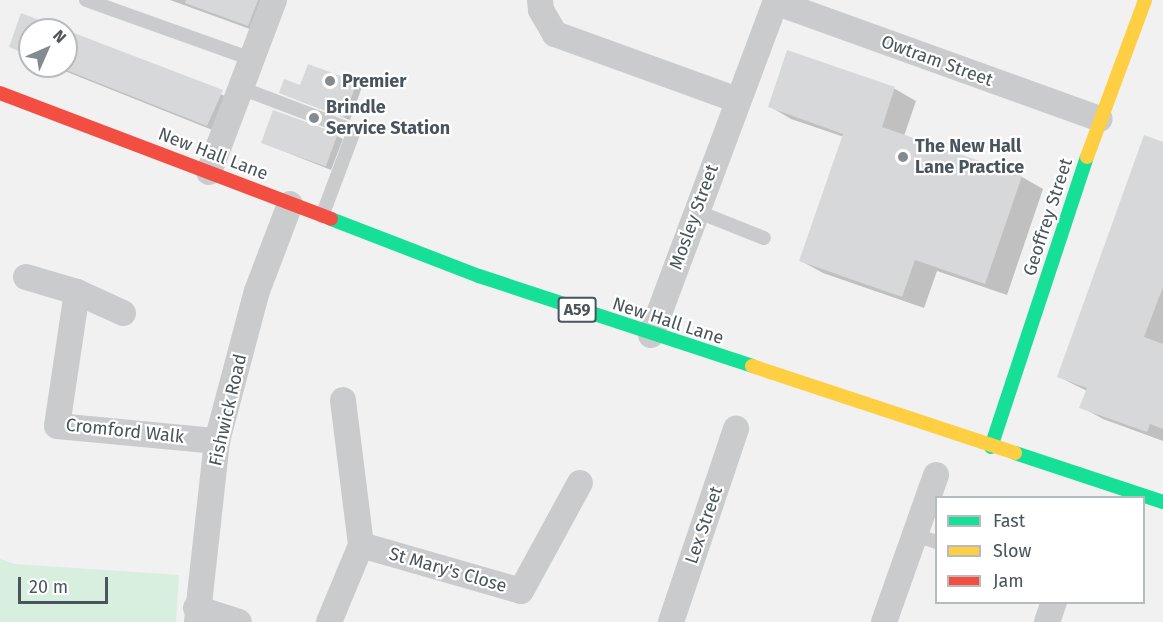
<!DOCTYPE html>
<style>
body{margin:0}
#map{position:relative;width:1163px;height:622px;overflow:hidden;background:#f1f1f1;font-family:"Fira Sans",sans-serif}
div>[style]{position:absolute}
.green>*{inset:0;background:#d8eedf}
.shadow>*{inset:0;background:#0003}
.building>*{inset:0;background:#d7d8d9;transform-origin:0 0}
.lane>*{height:14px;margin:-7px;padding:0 7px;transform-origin:7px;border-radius:7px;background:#c9cbcc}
.street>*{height:26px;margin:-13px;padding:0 13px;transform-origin:13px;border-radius:13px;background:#c9cbcc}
.fast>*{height:14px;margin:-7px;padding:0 7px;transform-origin:7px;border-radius:7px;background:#16e098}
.slow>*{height:14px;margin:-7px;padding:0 7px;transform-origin:7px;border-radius:7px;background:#ffcf43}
.jam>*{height:14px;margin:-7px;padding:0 7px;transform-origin:7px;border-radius:7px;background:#f24e42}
.dots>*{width:16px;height:16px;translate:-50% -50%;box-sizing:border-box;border:3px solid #fff;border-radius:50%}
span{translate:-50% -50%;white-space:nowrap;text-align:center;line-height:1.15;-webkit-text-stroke:4.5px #fff;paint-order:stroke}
.shield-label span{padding:2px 4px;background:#fff;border:2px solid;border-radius:4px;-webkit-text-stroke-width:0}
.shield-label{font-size:16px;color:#49545c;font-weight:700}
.street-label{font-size:18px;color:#49545c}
.poi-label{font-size:18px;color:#49545c;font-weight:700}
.left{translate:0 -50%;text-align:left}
.legend{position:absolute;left:935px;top:496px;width:210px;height:108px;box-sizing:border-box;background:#fff;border:2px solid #b6bbbe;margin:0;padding:8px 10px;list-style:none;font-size:18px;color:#49545c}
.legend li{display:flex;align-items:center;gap:12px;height:30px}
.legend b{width:30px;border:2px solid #b6bbbe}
.north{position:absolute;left:18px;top:18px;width:60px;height:60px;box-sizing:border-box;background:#fff;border:2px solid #b6bbbe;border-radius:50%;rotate:45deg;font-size:16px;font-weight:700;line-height:24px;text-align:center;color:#49545c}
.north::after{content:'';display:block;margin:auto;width:21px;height:27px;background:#848b90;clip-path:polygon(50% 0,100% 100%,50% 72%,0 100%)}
.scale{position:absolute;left:18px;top:577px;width:90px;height:27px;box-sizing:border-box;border:3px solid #49545c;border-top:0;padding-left:8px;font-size:18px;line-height:21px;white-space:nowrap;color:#49545c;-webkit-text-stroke:4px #fff;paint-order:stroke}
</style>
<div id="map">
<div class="green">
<div style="clip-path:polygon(0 559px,15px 564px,179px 575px,176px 622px,0 622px)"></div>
</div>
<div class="shadow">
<div style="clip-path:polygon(170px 0,273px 0,266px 35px)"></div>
<div style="clip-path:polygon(66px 32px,240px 102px,225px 135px,52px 66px,66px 66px)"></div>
<div style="clip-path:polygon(788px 52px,895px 89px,916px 101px,904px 136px,1022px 177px,1043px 189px,1007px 295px,937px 271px,924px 308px,823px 273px,801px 261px,844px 137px,791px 119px,769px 106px)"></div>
<div style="clip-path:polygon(309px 66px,362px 87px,350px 120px,287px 96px,301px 87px)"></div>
<div style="clip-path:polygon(337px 136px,343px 139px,331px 170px,268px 145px)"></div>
<div style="clip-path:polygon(1163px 144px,1163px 441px,1103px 419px,1081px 407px,1087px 391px,1059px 377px)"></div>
</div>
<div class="building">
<div style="clip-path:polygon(186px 0,258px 0,248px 26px,185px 3px)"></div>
<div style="clip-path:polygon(21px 13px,66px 30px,30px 30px,30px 56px,9px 47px)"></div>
<div style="clip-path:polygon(66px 30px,223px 90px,207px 126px,56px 66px,66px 66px)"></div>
<div style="clip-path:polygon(787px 50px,895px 87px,882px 127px,1022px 176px,985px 284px,915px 260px,902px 297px,799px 261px,843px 134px,768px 107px)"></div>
<div style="clip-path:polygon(308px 64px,357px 82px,344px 118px,279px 93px,284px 79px,300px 85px)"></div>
<div style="left:273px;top:110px;width:69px;height:35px;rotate:20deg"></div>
<div style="clip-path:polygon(1144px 135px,1163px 142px,1163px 287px,1144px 337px,1163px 344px,1163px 429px,1150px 424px,1147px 432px,1079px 408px,1087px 388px,1057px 377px)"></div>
</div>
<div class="lane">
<div style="left:86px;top:0;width:176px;rotate:19.6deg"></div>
<div style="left:241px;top:88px;width:121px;rotate:20.8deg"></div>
<div style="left:354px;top:131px;width:91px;rotate:110.6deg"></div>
<div style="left:696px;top:211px;width:73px;rotate:21.7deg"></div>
<div style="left:916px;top:535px;width:21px;rotate:19deg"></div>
</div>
<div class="street">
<div style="left:540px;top:0;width:10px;rotate:84deg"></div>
<div style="left:541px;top:10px;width:28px;rotate:60deg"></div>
<div style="left:555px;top:34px;width:194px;rotate:19.9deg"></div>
<div style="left:775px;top:2px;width:345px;rotate:19.8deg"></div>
<div style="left:209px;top:172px;width:184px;rotate:-69.3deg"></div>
<div style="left:26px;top:277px;width:53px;rotate:16.4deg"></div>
<div style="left:123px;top:313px;width:51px;rotate:-155.5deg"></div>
<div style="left:77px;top:292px;width:135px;rotate:98.5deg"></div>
<div style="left:57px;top:426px;width:161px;rotate:5.4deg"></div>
<div style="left:651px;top:335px;width:358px;rotate:-69.5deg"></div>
<div style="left:361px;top:545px;width:166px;rotate:16deg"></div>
<div style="left:521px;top:591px;width:123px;rotate:-61.4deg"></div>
<div style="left:196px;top:608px;width:45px;rotate:18deg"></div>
<div style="left:197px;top:622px;width:182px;rotate:-83.7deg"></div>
<div style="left:217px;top:441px;width:155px;rotate:-75.1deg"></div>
<div style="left:257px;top:291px;width:93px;rotate:-69.2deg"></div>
<div style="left:329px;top:622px;width:83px;rotate:-67.4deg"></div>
<div style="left:361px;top:545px;width:146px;rotate:-97.1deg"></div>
<div style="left:671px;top:622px;width:204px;rotate:-71.4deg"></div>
<div style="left:884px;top:622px;width:156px;rotate:-70.5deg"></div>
<div style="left:1047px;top:622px;width:21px;rotate:-71deg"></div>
</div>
<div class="fast">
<div style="left:331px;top:219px;width:159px;rotate:21.1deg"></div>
<div style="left:479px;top:276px;width:287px;rotate:18.2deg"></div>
<div style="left:991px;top:447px;width:305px;rotate:-71.7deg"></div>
<div style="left:1015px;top:453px;width:156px;rotate:18.3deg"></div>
</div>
<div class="slow">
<div style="left:1087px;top:157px;width:167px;rotate:-69.7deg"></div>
<div style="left:752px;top:366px;width:277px;rotate:18.3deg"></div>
</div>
<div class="jam">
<div style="left:0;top:93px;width:354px;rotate:20.8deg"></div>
</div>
<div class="dots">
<div style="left:330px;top:81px;background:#848b90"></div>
<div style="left:314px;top:118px;background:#848b90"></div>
<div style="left:903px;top:157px;background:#848b90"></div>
</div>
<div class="shield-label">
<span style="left:577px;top:310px">A59</span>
</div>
<div class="street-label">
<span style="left:937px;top:61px;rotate:20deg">Owtram Street</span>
<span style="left:213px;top:154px;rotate:21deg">New Hall Lane</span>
<span style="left:694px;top:217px;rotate:-70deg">Mosley Street</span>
<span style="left:1048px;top:217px;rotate:-72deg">Geoffrey Street</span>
<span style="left:668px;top:321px;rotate:18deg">New Hall Lane</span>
<span style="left:228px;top:410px;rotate:-77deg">Fishwick Road</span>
<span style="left:125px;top:431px;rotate:6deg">Cromford Walk</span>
<span style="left:704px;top:525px;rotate:-71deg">Lex Street</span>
<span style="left:448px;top:570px;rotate:16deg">St Mary's Close</span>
</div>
<div class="poi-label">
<span class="left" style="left:342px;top:81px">Premier</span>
<span class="left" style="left:326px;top:118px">Brindle<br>Service Station</span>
<span class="left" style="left:915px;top:157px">The New Hall<br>Lane Practice</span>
</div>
<ul class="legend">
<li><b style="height:8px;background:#16e098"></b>Fast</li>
<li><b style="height:8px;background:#ffcf43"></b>Slow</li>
<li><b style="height:8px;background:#f24e42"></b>Jam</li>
</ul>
<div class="north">N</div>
<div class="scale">20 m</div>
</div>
